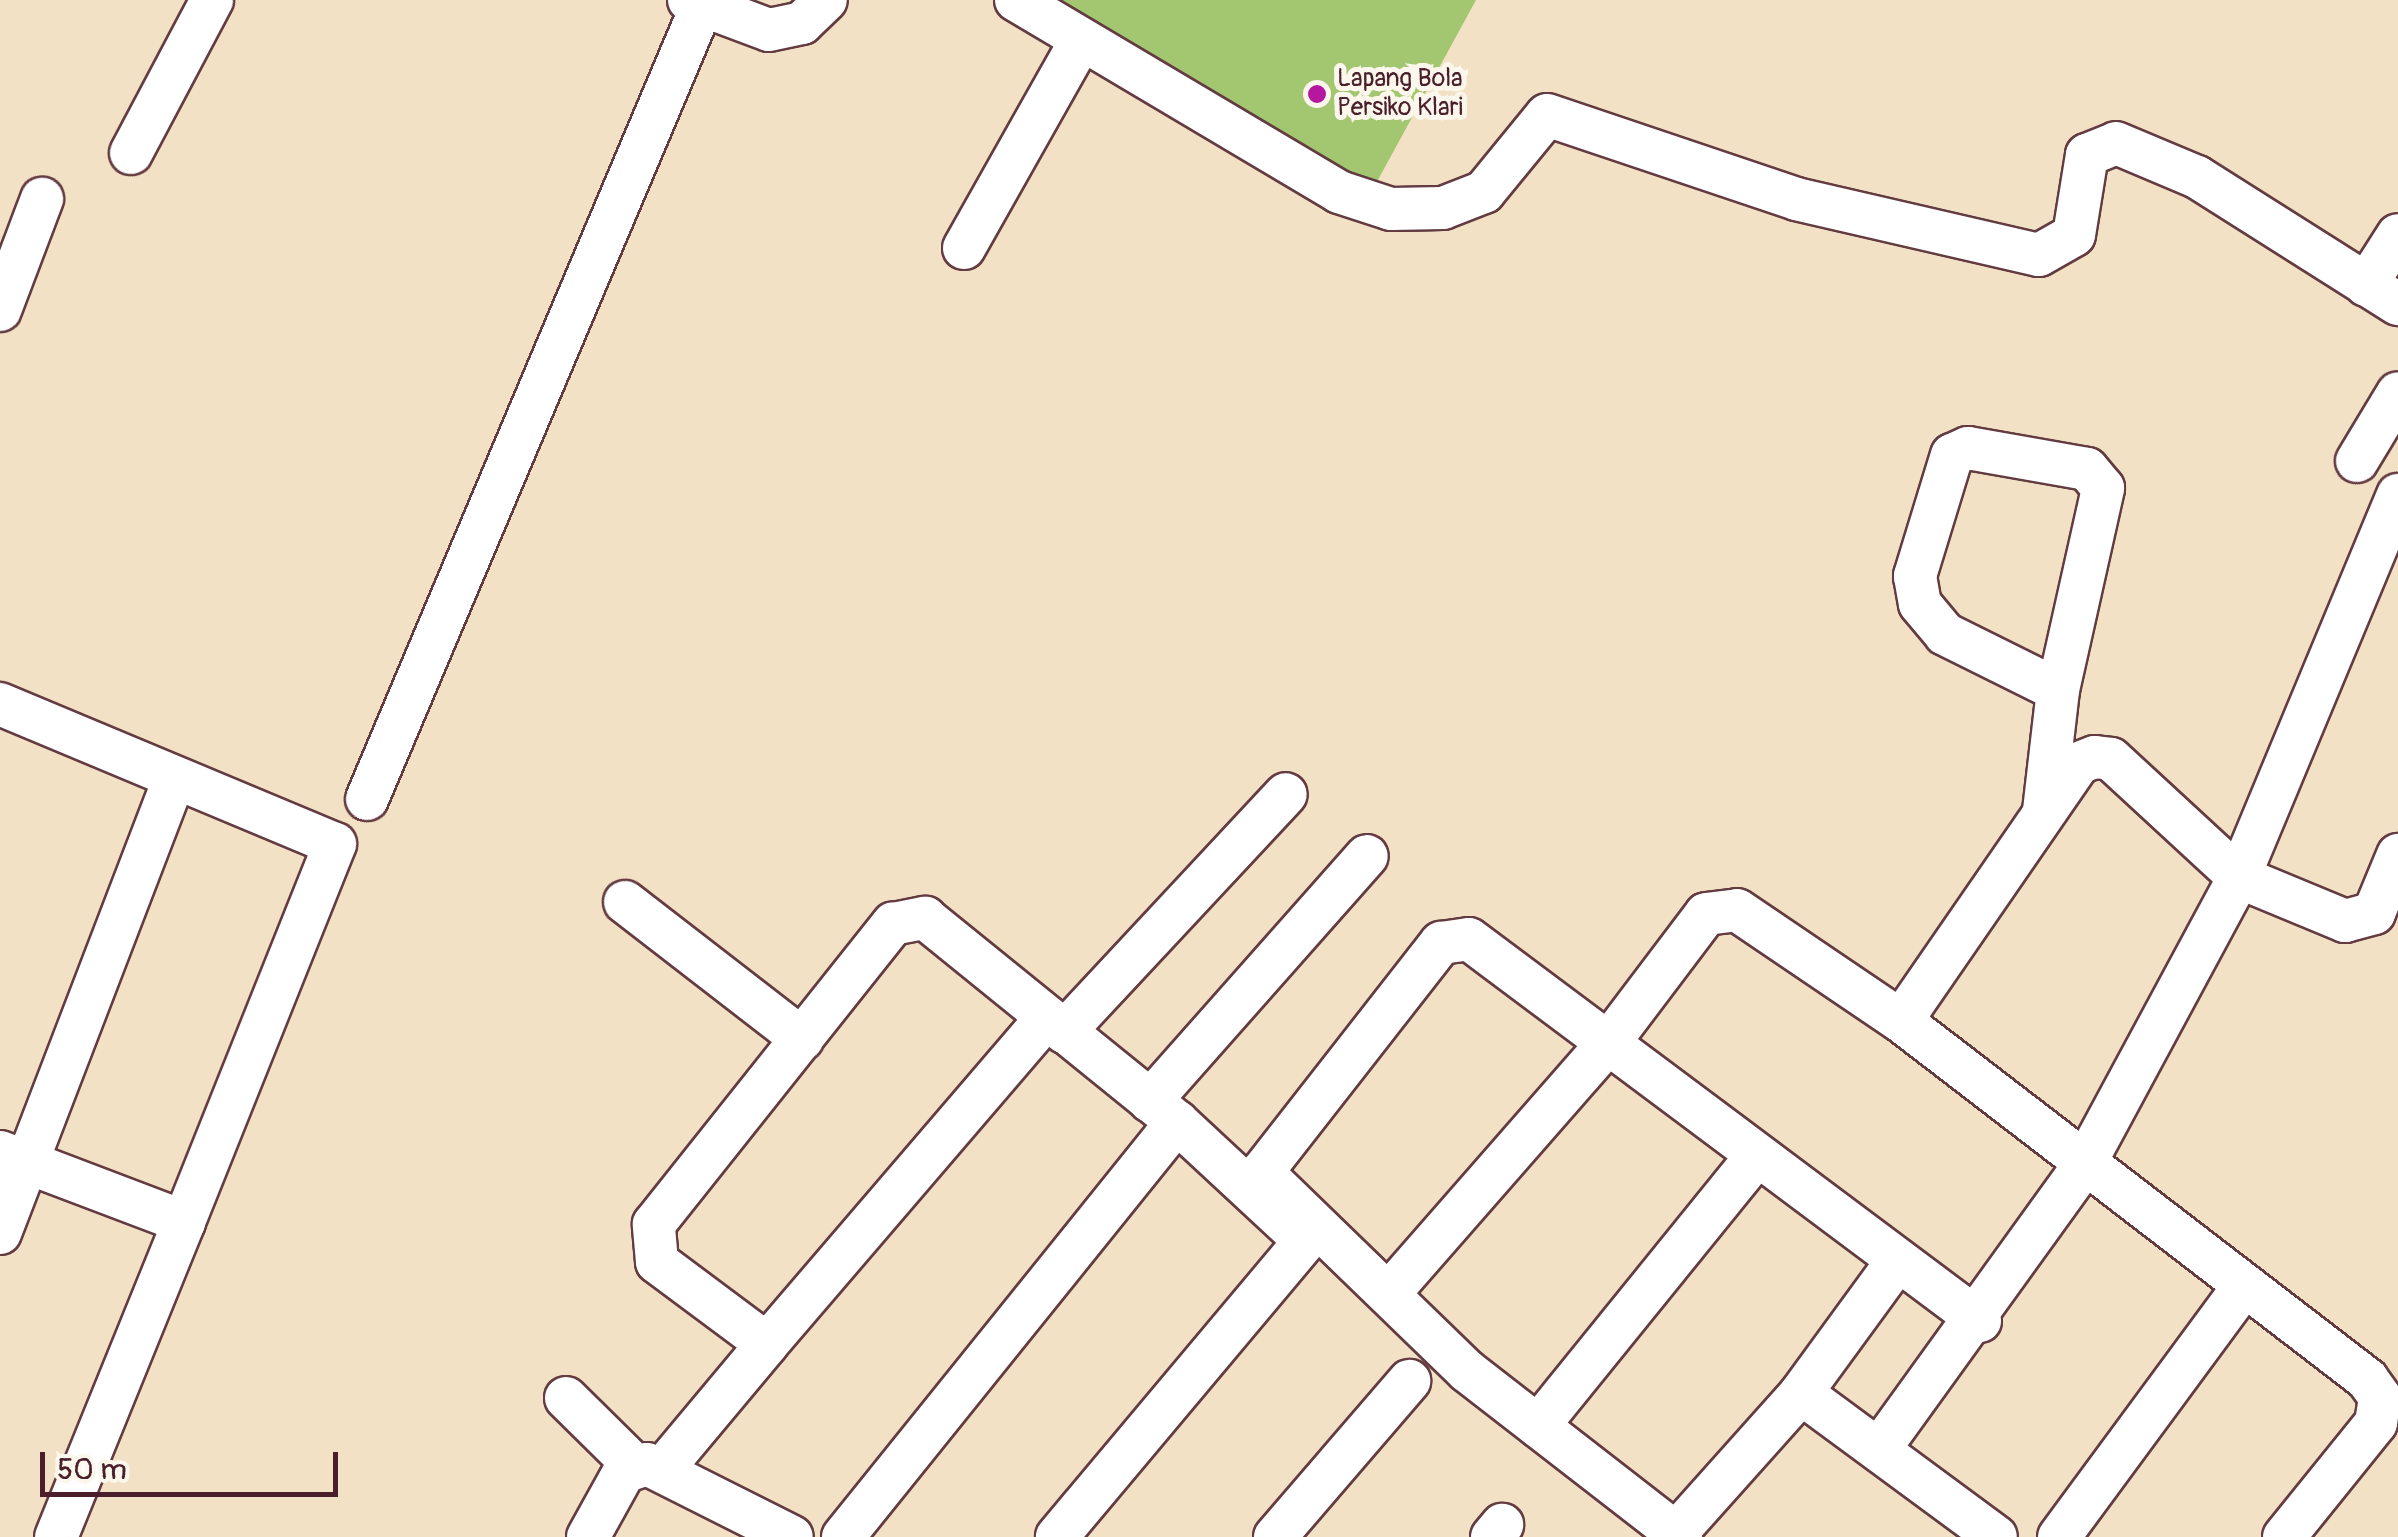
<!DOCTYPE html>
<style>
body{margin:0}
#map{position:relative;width:2398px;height:1537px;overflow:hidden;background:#f3e1c5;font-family:Pangolin,sans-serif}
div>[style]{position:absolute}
.green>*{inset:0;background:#a3c670}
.roads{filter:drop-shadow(2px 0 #633c42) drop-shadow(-2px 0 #633c42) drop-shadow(0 2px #633c42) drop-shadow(0 -2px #633c42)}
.minor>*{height:42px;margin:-21px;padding:0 21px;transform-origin:21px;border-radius:21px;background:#fff}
.dots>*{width:28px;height:28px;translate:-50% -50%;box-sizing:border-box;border:5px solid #fbf7ec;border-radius:50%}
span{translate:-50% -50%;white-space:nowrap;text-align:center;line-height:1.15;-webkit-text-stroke:10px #fbf7ec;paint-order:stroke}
.poi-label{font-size:25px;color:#4a1f2b}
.left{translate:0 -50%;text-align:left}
.scale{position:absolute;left:40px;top:1452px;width:298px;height:45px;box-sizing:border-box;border:5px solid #4a1f2b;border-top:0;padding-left:12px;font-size:30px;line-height:35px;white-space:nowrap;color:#4a1f2b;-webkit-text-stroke:8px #fbf7ec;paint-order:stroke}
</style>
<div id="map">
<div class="green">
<div style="clip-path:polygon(1046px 0,1476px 0,1373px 189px)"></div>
</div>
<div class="roads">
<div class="minor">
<div style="left:689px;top:0;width:85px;rotate:20.6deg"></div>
<div style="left:769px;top:30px;width:34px;rotate:-12deg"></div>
<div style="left:802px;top:23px;width:33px;rotate:-44deg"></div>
<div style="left:1016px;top:0;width:376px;rotate:30.7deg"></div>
<div style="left:1339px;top:192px;width:55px;rotate:18.1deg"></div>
<div style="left:1391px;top:209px;width:52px;rotate:-1.1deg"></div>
<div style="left:1443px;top:208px;width:44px;rotate:-21.3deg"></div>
<div style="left:1484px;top:192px;width:99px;rotate:-50.7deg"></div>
<div style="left:1547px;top:115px;width:263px;rotate:18.6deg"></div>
<div style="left:1796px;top:199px;width:249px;rotate:13deg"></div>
<div style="left:2039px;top:255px;width:40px;rotate:-29.7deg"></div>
<div style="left:2074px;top:235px;width:81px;rotate:-80.8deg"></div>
<div style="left:2087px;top:155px;width:31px;rotate:-22deg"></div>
<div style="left:2116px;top:143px;width:88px;rotate:22.8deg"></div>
<div style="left:2197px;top:177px;width:238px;rotate:32.3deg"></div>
<div style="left:131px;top:153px;width:173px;rotate:-62.1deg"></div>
<div style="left:964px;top:248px;width:239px;rotate:-60.6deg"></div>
<div style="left:2366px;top:285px;width:59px;rotate:-57.4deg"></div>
<div style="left:0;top:310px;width:119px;rotate:-69.3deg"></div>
<div style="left:2357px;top:461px;width:79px;rotate:-58.9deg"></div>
<div style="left:0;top:704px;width:363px;rotate:22.7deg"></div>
<div style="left:335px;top:844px;width:407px;rotate:111.8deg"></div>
<div style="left:367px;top:799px;width:859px;rotate:-67.11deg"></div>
<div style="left:2044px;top:811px;width:122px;rotate:-83.4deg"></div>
<div style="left:2058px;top:690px;width:207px;rotate:-77.4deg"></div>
<div style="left:2103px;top:488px;width:25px;rotate:-130deg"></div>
<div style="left:2087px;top:469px;width:121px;rotate:-170deg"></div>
<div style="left:1968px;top:448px;width:17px;rotate:156deg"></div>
<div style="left:1952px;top:455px;width:127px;rotate:107deg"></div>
<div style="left:1915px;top:576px;width:28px;rotate:80deg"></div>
<div style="left:1920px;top:604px;width:39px;rotate:50deg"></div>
<div style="left:1945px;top:634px;width:126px;rotate:26.4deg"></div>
<div style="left:625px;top:902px;width:224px;rotate:37.7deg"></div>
<div style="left:1064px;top:1032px;width:325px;rotate:-47deg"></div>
<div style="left:1150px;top:1101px;width:327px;rotate:-48.5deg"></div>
<div style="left:0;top:1152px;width:197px;rotate:20.8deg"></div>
<div style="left:184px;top:1222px;width:340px;rotate:112.1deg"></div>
<div style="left:0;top:1233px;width:487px;rotate:-69deg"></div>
<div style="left:1390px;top:1292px;width:334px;rotate:-48.8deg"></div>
<div style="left:1610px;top:1041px;width:159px;rotate:-52.9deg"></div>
<div style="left:1706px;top:914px;width:31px;rotate:-7deg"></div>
<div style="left:1737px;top:910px;width:198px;rotate:34.1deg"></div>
<div style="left:767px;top:1344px;width:429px;rotate:-49.4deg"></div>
<div style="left:1801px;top:1393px;width:242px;rotate:36.4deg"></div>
<div style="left:566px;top:1398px;width:94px;rotate:44.6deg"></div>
<div style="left:1538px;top:1426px;width:345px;rotate:-51deg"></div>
<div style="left:1880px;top:1448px;width:349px;rotate:-54.2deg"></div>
<div style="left:2084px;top:1165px;width:327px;rotate:-61.7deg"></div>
<div style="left:2239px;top:877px;width:414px;rotate:-67.4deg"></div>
<div style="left:666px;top:1465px;width:158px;rotate:-50.1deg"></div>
<div style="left:767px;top:1344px;width:137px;rotate:-143.3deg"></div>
<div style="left:657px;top:1262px;width:38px;rotate:-95deg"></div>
<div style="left:654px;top:1224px;width:384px;rotate:-51.5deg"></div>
<div style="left:893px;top:924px;width:33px;rotate:-11deg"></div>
<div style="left:925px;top:918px;width:324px;rotate:39deg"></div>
<div style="left:1177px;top:1122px;width:175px;rotate:42.9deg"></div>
<div style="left:1305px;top:1241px;width:386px;rotate:130deg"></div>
<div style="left:1676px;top:1533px;width:188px;rotate:-48.2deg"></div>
<div style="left:1801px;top:1393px;width:160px;rotate:-53.9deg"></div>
<div style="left:588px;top:1537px;width:74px;rotate:-61deg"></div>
<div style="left:624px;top:1472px;width:24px;rotate:-19deg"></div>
<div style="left:647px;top:1464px;width:162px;rotate:26.7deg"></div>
<div style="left:843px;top:1537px;width:533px;rotate:-51.17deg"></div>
<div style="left:1275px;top:1537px;width:206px;rotate:-49.3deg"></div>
<div style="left:1492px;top:1537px;width:16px;rotate:-50deg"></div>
<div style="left:1681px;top:1537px;width:271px;rotate:-142.2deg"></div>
<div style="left:1467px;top:1371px;width:286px;rotate:-135.9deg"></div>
<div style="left:1262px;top:1172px;width:291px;rotate:-52deg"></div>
<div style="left:1441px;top:943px;width:28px;rotate:-8deg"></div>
<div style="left:1469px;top:939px;width:638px;rotate:36.78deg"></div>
<div style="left:2059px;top:1537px;width:307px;rotate:-53.6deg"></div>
<div style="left:2284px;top:1537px;width:146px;rotate:-51.1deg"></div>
<div style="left:2376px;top:1423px;width:26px;rotate:-81deg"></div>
<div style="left:2380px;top:1397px;width:22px;rotate:-126deg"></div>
<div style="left:2367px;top:1379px;width:588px;rotate:-142.47deg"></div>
<div style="left:1901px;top:1021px;width:313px;rotate:-55.4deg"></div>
<div style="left:2079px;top:763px;width:17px;rotate:-21deg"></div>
<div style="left:2095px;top:757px;width:16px;rotate:7deg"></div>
<div style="left:2111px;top:759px;width:174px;rotate:42.7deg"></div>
<div style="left:2239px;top:877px;width:115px;rotate:22.5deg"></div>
<div style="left:2345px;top:921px;width:30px;rotate:-15deg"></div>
<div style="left:2374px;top:913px;width:63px;rotate:-67.5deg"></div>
</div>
</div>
<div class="dots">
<div style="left:1317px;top:94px;background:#b5179e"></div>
</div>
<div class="poi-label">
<span class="left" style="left:1337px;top:94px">Lapang Bola<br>Persiko Klari</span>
</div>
<div class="scale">50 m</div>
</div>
